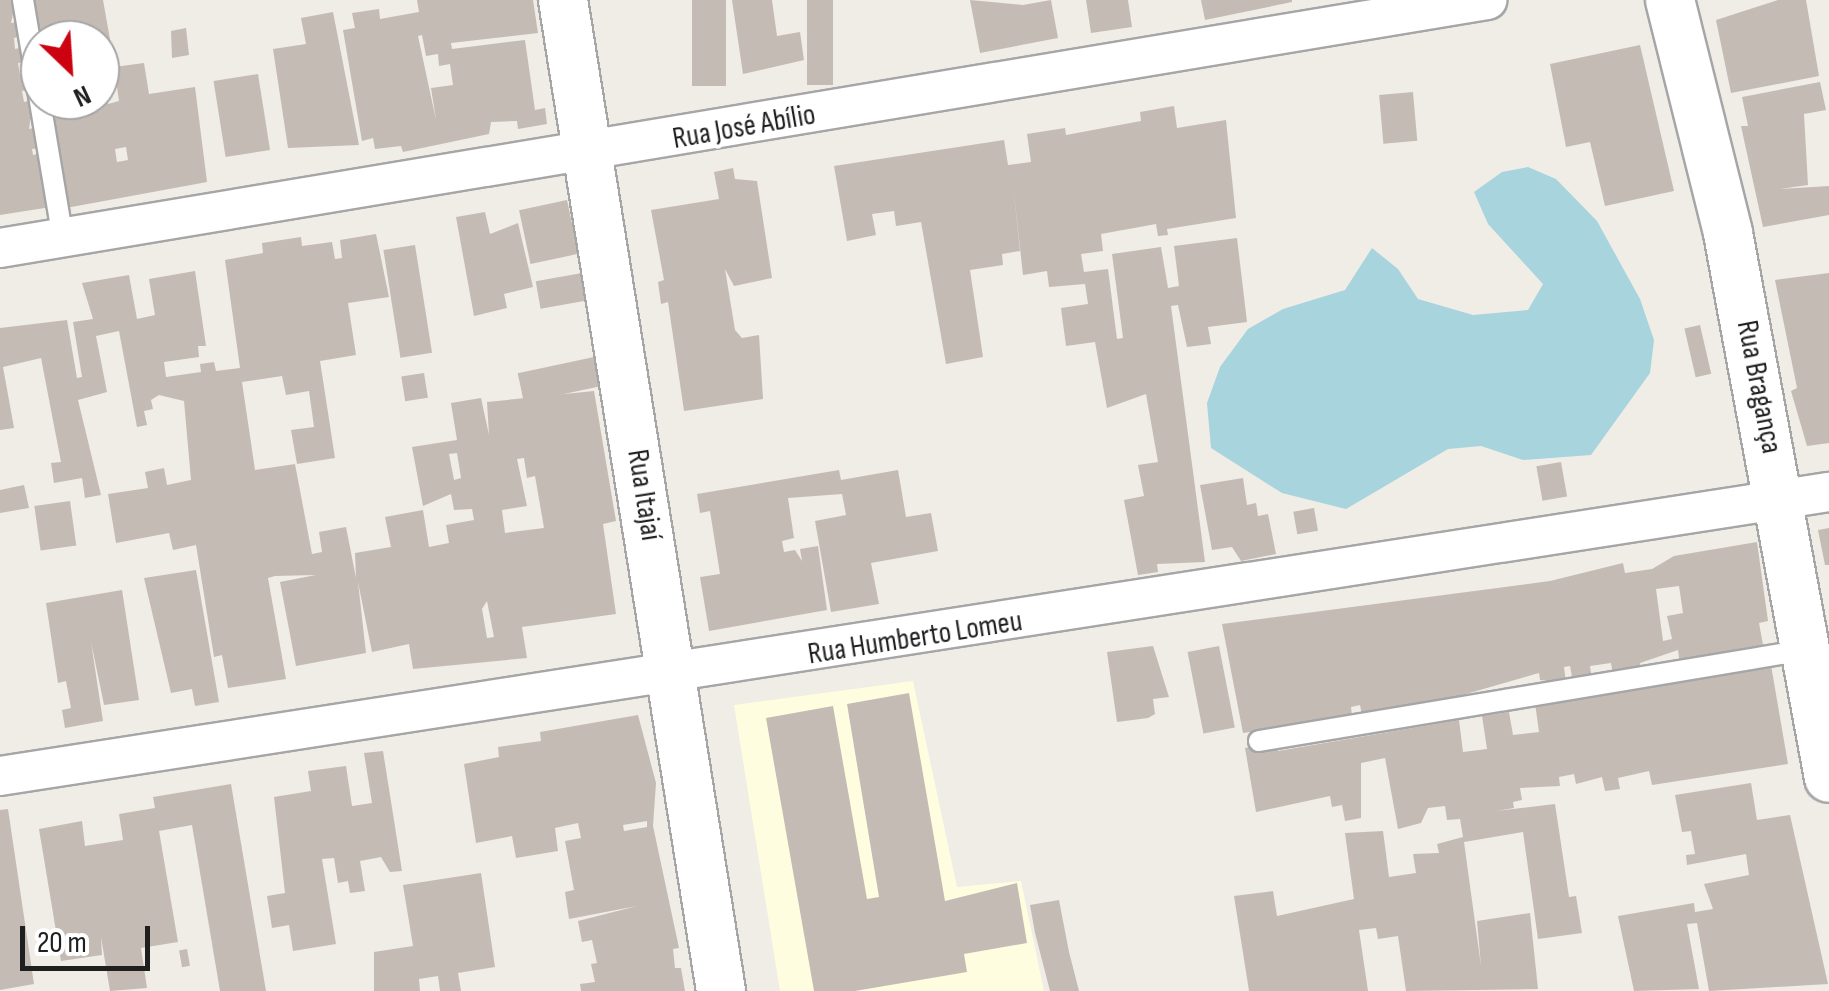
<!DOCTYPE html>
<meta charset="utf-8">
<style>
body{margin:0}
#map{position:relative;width:1829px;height:991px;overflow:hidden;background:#f0ece6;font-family:"Sofia Sans Condensed",sans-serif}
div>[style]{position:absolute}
.education>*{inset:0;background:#fffde0}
.water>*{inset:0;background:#a7d4dd}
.building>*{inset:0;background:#c5bbb5;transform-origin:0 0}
.roads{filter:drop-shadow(2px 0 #a6a6a6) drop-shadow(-2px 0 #a6a6a6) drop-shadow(0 2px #a6a6a6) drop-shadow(0 -2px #a6a6a6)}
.service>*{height:20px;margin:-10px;padding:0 10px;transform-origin:10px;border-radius:10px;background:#fff}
.minor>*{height:38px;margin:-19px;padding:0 19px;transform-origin:19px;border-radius:19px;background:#fff}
.tertiary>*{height:48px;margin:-24px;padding:0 24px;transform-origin:24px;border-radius:24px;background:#fff}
span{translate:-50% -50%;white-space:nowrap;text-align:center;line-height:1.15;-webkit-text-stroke:8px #fff;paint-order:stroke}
.street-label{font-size:30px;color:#1f1f1f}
.north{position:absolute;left:20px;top:20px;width:100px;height:100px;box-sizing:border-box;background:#fff;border:2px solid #a5a5a5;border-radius:50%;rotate:155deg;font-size:28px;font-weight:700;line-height:40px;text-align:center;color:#1f1f1f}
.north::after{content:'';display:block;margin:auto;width:35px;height:45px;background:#cd0210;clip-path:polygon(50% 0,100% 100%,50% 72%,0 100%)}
.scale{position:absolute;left:20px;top:926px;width:130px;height:45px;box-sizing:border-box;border:5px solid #1f1f1f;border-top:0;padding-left:12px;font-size:30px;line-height:35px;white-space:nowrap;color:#1f1f1f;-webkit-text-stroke:8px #fff;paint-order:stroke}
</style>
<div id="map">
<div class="education">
<div style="clip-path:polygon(913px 681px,957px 887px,1021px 881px,1044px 991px,780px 991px,734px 705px)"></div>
</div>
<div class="water">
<div style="clip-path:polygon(1528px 167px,1556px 179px,1597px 221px,1640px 299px,1654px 340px,1650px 373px,1591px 455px,1523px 460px,1481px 446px,1448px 449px,1346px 509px,1282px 493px,1211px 448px,1207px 403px,1220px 367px,1248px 329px,1283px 309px,1345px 290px,1372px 248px,1398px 269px,1418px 299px,1473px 315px,1528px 310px,1543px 284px,1488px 224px,1474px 192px,1502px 172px)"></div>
</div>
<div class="building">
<div style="clip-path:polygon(0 0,16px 0,11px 23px,20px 22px,22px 36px,14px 38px,15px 49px,24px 47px,26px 62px,18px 63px,20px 75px,29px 74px,31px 89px,22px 91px,24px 102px,33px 100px,29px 129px,37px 127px,41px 148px,32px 149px,33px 155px,43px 153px,51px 207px,0 215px)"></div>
<div style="clip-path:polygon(31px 0,103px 0,113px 56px,100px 58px,100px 40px,40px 40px,40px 66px)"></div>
<div style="clip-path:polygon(evenodd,417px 0,533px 0,538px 33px,451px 43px,452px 49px,525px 40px,535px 110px,545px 108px,547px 124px,518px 129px,517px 121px,491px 122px,489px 134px,403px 152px,401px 146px,375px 149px,373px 138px,362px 141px,343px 30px,355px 28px,352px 13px,379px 9px,380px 19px,419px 12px,417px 0,422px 35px,426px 56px,438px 54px,439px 66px,450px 64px,453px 85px,431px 88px,436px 120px,418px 36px,422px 35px)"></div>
<div style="left:692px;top:0;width:34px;height:86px"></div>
<div style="clip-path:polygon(732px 0,772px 0,777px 36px,800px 32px,804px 60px,743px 74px)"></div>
<div style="left:807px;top:0;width:26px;height:85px"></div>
<div style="clip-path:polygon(970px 0,1023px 5px,1051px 0,1058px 38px,980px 53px)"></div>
<div style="clip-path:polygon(1086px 0,1128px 0,1132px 27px,1091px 33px)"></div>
<div style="clip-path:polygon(1201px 0,1292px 0,1292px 2px,1205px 20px)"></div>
<div style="clip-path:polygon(1778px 0,1806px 0,1819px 76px,1731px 93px,1716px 20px)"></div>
<div style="clip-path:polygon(333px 12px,359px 145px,288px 148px,273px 49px,306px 44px,301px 18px)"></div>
<div style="clip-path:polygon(186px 28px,189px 55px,172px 58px,171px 31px)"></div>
<div style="clip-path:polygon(1640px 45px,1674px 191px,1605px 206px,1590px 142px,1566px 147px,1550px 64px)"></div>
<div style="clip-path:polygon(evenodd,144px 63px,149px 94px,195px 87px,207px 182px,66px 208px,48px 100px,100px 100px,102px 66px,108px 104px,119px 101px,114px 67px,144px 63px,126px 147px,128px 160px,117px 162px,115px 149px,126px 147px)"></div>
<div style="left:258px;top:74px;width:77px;height:45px;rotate:81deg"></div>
<div style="clip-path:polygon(1820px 82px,1826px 110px,1804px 114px,1808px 185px,1780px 189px,1829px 186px,1829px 215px,1763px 227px,1741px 126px,1748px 126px,1742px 97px)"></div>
<div style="left:1413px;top:92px;width:49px;height:34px;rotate:85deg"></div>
<div style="clip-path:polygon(1174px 106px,1177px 128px,1226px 120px,1236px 218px,1167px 229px,1168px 235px,1158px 236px,1156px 224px,1101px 234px,1103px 251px,1081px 254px,1084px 272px,1108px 269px,1117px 339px,1123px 338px,1112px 254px,1161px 247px,1168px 288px,1179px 286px,1174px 246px,1237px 238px,1247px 322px,1208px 327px,1211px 344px,1187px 347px,1178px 305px,1171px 306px,1205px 562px,1157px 564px,1158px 572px,1138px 575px,1124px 500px,1144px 496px,1138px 465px,1158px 462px,1146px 394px,1107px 408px,1095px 342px,1066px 346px,1061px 308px,1088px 304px,1085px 284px,1049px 287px,1047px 271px,1023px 275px,1013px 185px,1020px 251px,1002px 254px,1003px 265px,970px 270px,983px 357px,946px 364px,921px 222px,896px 226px,894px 211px,872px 214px,876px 235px,847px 241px,834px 166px,1004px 140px,1008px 165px,1031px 162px,1027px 134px,1065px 128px,1066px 135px,1141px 121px,1140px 112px)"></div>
<div style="clip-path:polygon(733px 168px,735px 179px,757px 181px,772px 278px,734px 286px,725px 269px,735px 330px,742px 338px,759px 335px,763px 399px,684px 411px,668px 302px,661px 304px,658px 282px,664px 280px,651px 210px,719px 199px,714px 172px)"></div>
<div style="left:567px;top:200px;width:55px;height:49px;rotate:78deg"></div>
<div style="clip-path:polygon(485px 212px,490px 234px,518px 223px,533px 287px,504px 294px,507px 308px,474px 316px,456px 217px)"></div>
<div style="clip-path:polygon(evenodd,376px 234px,389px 297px,348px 303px,356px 355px,320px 361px,335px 458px,297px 464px,291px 430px,314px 427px,309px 391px,286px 395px,282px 376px,242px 382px,255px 470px,295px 464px,312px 554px,322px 552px,319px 532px,346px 527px,356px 578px,355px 553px,391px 547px,385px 517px,423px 510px,429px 547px,449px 543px,446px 525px,474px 520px,472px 509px,454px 510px,451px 494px,423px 506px,412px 447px,457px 440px,451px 403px,481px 398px,489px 435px,487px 402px,594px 391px,616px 521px,603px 524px,616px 614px,522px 627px,527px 658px,413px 669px,409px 644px,372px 652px,358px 582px,366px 653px,296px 666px,280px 582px,316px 575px,275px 576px,268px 578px,286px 679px,228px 688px,222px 655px,214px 657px,196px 545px,173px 550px,169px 533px,116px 543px,108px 494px,148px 488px,145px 472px,164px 468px,167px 485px,191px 480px,184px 401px,159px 395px,151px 400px,153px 409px,144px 411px,147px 425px,137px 427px,119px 331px,96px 336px,107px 392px,78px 400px,101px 495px,85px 498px,82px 478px,54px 483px,51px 463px,61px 462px,41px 358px,3px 367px,14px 428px,0 430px,0 328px,67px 320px,77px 378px,82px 377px,73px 322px,93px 319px,82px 283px,129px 275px,137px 319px,155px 315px,149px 279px,195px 271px,206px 346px,198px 346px,199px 357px,164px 362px,166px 377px,201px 372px,200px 364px,214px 362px,216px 371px,240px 368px,225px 260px,263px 253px,262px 243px,301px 237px,302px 246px,332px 242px,335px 259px,342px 258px,340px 240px,376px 234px,457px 453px,461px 478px,454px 480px,449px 454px,457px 453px,376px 234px,524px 458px,527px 478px,535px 476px,544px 528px,505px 533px,502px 510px,527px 506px,517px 459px,524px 458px,376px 234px,487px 601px,494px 637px,487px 638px,482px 609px,487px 601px)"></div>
<div style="left:415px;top:245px;width:109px;height:32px;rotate:81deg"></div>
<div style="left:582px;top:273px;width:28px;height:47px;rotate:80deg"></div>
<div style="clip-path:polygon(1829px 273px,1829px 443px,1807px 446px,1791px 391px,1797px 388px,1775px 280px)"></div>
<div style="left:1700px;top:325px;width:50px;height:16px;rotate:77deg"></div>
<div style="left:594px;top:357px;width:30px;height:78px;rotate:78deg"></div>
<div style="left:424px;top:373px;width:25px;height:23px;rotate:81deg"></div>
<div style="left:1561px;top:462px;width:35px;height:25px;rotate:80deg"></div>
<div style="clip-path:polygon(839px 470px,841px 480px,898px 470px,906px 517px,931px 513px,938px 551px,871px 563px,879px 604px,831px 612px,815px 521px,846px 515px,842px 494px,788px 498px,794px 538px,782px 541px,784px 552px,795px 550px,802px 561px,800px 549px,818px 546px,827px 610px,709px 631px,700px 577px,720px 574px,710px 511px,700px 513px,697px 494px)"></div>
<div style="clip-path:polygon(1243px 478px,1247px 505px,1256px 503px,1258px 516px,1268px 514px,1276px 554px,1241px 561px,1232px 547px,1212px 550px,1200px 485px)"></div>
<div style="clip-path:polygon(24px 485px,29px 508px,0 513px,0 490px)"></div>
<div style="left:70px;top:501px;width:45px;height:36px;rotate:82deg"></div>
<div style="left:1314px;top:508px;width:23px;height:21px;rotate:80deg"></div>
<div style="clip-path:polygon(1829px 528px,1829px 565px,1825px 565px,1818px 530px)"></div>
<div style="clip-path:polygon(evenodd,1757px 542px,1768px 621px,1759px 623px,1764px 650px,1680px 665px,1678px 650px,1640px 663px,1641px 670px,1613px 675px,1611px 663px,1590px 666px,1592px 679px,1573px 682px,1570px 666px,1564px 667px,1566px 683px,1540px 680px,1539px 673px,1438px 702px,1362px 715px,1360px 705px,1351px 707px,1352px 717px,1243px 733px,1222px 624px,1550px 581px,1623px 563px,1625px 573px,1652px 569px,1674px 556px,1757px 542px,1679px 586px,1683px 613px,1667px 616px,1672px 639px,1663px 641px,1656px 589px,1679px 586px)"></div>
<div style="clip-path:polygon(196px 570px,219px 702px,195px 706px,192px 689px,171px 693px,144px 578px)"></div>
<div style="clip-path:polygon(122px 590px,139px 700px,104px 705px,91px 642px,103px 721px,65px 728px,62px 710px,71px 708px,66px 681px,58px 683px,46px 603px)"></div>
<div style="clip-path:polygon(1153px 646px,1169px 697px,1153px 699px,1155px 714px,1148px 718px,1117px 722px,1107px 652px)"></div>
<div style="left:1219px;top:646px;width:83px;height:32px;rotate:79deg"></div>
<div style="clip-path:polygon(1771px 665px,1788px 764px,1652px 785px,1649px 771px,1618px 778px,1620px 789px,1605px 791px,1602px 777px,1576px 784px,1574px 774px,1559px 777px,1560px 786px,1520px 788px,1522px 800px,1513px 802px,1514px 808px,1496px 811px,1555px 804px,1569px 897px,1576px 896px,1582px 933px,1538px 939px,1523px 832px,1464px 842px,1481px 966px,1477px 921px,1530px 913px,1538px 989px,1406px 991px,1398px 936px,1378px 939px,1376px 928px,1359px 930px,1368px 991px,1249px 991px,1234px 896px,1273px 891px,1277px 916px,1354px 899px,1345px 833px,1383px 831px,1389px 877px,1416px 873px,1413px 854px,1439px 853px,1437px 844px,1463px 837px,1460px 819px,1447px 820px,1445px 806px,1428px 808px,1421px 823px,1398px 829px,1385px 758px,1361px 763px,1361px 818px,1345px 821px,1342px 805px,1332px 807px,1330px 796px,1256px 812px,1245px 748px,1277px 742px,1278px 751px,1459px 720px,1463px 752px,1487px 749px,1482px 716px,1509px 712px,1513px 735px,1539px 732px,1535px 703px)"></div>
<div style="clip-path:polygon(909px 693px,945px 901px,1017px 883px,1027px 943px,964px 954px,967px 972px,855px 991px,814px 991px,766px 718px,833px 706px,867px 899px,879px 897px,847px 704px)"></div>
<div style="clip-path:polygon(evenodd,638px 715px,656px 783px,653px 826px,679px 948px,673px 949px,675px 968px,681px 968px,685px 991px,581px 991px,580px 984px,595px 982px,591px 964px,597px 963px,592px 940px,582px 942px,578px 921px,637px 906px,569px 919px,565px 892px,574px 890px,565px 841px,581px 838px,578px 823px,555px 828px,558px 851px,516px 858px,512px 836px,476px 843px,464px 764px,499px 757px,498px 747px,541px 741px,540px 732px,638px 715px,647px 821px,647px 827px,624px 831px,623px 825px,647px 821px)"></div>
<div style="clip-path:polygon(383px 751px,402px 871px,390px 872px,381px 857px,360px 861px,365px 891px,350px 893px,348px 881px,338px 883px,334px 858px,322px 859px,336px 944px,293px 951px,289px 925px,272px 928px,267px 896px,285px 893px,274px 797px,311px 791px,308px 771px,346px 766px,352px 806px,372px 803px,364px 753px)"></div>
<div style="clip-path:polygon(1751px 783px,1757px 820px,1790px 815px,1828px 984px,1709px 991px,1697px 923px,1687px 924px,1699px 989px,1634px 991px,1618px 916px,1694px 903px,1695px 912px,1713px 909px,1704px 884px,1749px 875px,1746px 854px,1687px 865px,1686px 855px,1695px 854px,1691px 831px,1682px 832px,1675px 795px)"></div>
<div style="clip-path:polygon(231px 784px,266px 991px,220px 991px,192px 825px,159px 831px,178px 942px,141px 948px,147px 988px,110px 991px,101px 937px,102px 955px,61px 961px,39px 829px,82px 821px,85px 846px,123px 840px,119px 814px,155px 808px,153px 797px)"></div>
<div style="clip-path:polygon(8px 809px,34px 984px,0 990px,0 810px)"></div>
<div style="clip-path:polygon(481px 873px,495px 967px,458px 973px,461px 991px,440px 991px,438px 976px,419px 979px,420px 991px,374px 991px,374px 952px,413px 946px,403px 885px)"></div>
<div style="clip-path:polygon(1059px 900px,1069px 952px,1079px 991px,1050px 991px,1035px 933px,1030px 905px)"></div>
<div style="left:187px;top:949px;width:17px;height:8px;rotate:80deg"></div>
</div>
<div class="roads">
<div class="service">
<div style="left:23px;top:0;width:241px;rotate:80.5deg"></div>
<div style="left:1259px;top:741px;width:554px;rotate:-9.46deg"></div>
</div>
<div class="minor">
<div style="left:0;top:248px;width:1508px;rotate:-9.47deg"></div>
<div style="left:0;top:776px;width:1851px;rotate:-8.83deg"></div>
</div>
<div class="tertiary">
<div style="left:563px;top:0;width:1004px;rotate:80.94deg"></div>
<div style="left:1670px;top:0;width:240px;rotate:76deg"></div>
<div style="left:1728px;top:233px;width:554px;rotate:79.5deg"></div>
</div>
</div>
<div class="street-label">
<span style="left:744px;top:127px;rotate:-10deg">Rua José Abílio</span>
<span style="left:1759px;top:387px;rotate:79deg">Rua Bragança</span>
<span style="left:644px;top:495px;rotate:81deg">Rua Itajaí</span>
<span style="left:915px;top:638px;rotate:-9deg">Rua Humberto Lomeu</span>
</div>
<div class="north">N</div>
<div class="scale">20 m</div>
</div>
